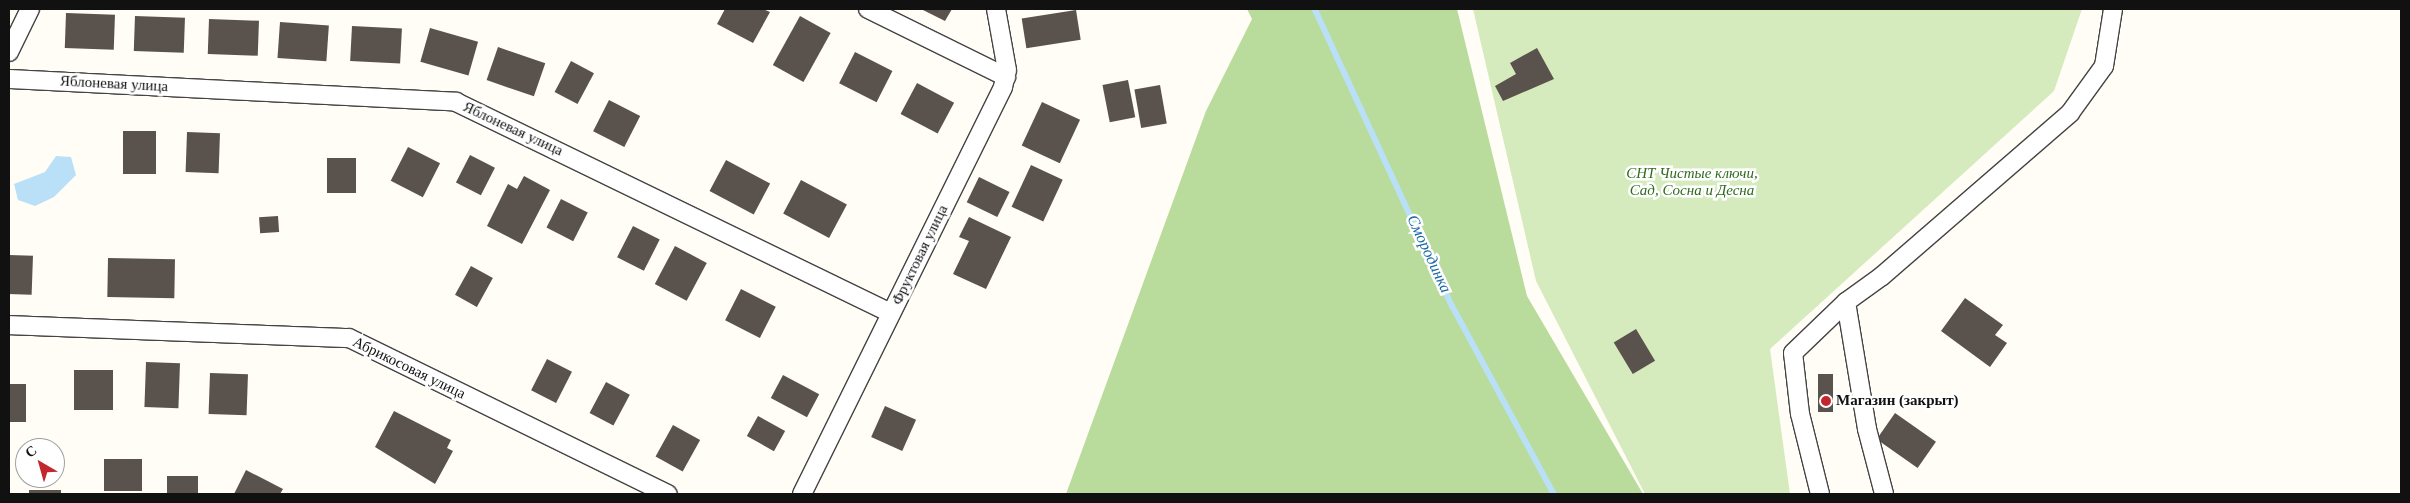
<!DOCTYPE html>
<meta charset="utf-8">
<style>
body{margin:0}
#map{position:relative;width:2410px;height:503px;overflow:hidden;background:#fffdf5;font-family:"Times New Roman",serif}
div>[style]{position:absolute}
.green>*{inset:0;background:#d5ebbd}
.forest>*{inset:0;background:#b9dc9c}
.water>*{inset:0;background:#b9e0f7}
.stream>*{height:5.5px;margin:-2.75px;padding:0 2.75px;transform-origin:2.75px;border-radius:2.75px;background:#b9e0f7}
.building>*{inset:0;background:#5a524d;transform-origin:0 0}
.roads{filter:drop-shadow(1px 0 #444) drop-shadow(-1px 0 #444) drop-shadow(0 1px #444) drop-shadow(0 -1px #444)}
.minor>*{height:18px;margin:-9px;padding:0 9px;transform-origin:9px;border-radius:9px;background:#fff}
.dots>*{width:14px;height:14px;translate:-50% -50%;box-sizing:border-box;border:2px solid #fff;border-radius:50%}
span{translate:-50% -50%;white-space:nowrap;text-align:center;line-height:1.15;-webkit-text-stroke:5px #fff;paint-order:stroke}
.street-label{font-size:15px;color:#111}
.park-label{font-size:15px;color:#2f6b1f;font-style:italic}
.poi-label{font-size:15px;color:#111;font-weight:700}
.left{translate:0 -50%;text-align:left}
.water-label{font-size:16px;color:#1768a6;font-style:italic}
.frame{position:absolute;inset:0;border:10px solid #111;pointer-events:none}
.north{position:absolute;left:15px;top:438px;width:50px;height:50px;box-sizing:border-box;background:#fff;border:1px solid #a0a0a0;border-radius:50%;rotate:322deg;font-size:14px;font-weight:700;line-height:20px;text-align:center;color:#111}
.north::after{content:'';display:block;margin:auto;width:18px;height:22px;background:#c4262e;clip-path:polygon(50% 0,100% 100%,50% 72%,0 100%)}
</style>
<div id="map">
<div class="green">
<div style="clip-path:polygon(1473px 9px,2082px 9px,2054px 91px,1770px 349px,1790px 494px,1645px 494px,1536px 281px)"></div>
</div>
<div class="forest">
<div style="clip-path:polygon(1247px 9px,1457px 9px,1527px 296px,1643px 494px,1066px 494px,1206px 111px,1252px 19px)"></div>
</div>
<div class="water">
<div style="clip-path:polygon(56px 156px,71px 157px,76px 175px,54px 197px,35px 206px,18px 200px,14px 184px,45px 172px)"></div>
</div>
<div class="stream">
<div style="left:1315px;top:9px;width:328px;rotate:65.2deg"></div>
<div style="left:1453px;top:307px;width:213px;rotate:61.6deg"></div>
</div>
<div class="building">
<div style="clip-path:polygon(725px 9px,763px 9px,770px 12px,753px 43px,717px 24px)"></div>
<div style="clip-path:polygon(921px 9px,952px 9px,945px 21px)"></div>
<div style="left:1076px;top:10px;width:30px;height:55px;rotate:81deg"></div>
<div style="left:66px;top:13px;width:49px;height:35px;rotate:2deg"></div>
<div style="left:135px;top:16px;width:50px;height:35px;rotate:2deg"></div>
<div style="left:800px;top:16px;width:35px;height:56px;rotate:29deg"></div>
<div style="left:209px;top:19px;width:50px;height:35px;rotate:2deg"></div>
<div style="left:280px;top:22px;width:49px;height:36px;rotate:4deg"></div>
<div style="left:352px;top:26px;width:50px;height:35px;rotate:3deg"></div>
<div style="left:430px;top:28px;width:50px;height:35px;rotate:16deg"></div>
<div style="left:498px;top:47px;width:50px;height:35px;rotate:19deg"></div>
<div style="clip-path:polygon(1537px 48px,1554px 79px,1503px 101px,1495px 86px,1516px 74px,1510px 63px)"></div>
<div style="left:855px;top:52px;width:42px;height:35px;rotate:27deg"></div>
<div style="left:571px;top:61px;width:26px;height:35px;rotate:28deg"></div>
<div style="left:1128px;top:80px;width:38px;height:26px;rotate:79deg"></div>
<div style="left:917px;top:83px;width:42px;height:35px;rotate:28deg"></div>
<div style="left:1160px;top:85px;width:39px;height:26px;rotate:80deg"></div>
<div style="left:609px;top:100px;width:35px;height:35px;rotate:27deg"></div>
<div style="left:1042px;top:102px;width:42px;height:48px;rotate:25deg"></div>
<div style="left:123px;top:131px;width:33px;height:43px"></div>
<div style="left:187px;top:132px;width:33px;height:40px;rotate:2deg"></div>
<div style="left:408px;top:147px;width:36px;height:38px;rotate:27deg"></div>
<div style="left:470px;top:155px;width:28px;height:31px;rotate:27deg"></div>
<div style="left:327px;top:158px;width:29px;height:35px"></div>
<div style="left:726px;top:160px;width:50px;height:35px;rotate:28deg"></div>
<div style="left:1031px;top:165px;width:35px;height:46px;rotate:25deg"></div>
<div style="clip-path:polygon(524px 176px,550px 190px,522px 244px,487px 226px,508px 184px,517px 189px)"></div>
<div style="left:979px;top:177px;width:34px;height:28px;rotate:26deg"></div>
<div style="left:801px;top:180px;width:52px;height:38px;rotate:28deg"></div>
<div style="left:561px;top:199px;width:30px;height:32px;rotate:27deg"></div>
<div style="left:278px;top:216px;width:16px;height:19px;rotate:86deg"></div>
<div style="clip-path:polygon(969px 217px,1011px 237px,986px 289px,953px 274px,969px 241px,959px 237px)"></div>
<div style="left:633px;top:226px;width:30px;height:35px;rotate:27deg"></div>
<div style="left:675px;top:246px;width:36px;height:43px;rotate:28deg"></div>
<div style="left:9px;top:255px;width:24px;height:39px;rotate:2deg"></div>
<div style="left:108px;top:258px;width:67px;height:39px;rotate:1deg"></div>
<div style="left:471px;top:266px;width:25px;height:33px;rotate:29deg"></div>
<div style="left:741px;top:289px;width:39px;height:35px;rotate:27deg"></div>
<div style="clip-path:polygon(1965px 298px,2003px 325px,1995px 335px,2007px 343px,1990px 367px,1941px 331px)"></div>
<div style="left:1636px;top:329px;width:37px;height:26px;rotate:59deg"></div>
<div style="left:547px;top:359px;width:28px;height:35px;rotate:27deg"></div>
<div style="left:146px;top:362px;width:34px;height:45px;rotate:2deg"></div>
<div style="left:74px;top:370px;width:39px;height:40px"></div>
<div style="left:210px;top:373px;width:38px;height:41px;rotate:2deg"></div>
<div style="left:1818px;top:374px;width:15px;height:38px"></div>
<div style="left:783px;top:375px;width:41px;height:26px;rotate:28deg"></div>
<div style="left:606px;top:382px;width:27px;height:35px;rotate:28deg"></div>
<div style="left:9px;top:384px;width:17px;height:38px"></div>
<div style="left:885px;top:406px;width:34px;height:34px;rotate:24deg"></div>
<div style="clip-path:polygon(394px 411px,451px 440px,447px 448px,453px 451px,435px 484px,375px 447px)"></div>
<div style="left:1895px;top:413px;width:50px;height:32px;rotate:35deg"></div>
<div style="left:758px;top:416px;width:31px;height:23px;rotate:29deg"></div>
<div style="left:673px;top:425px;width:31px;height:36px;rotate:29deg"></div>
<div style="left:104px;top:459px;width:38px;height:32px"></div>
<div style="clip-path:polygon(246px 470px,283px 489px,280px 494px,234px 494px)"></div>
<div style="left:167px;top:476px;width:31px;height:18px"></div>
<div style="left:29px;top:490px;width:32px;height:4px"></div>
</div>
<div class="roads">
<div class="minor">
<div style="left:868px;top:9px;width:154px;rotate:26.2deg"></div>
<div style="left:9px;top:52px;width:48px;rotate:-64deg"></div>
<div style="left:9px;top:79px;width:448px;rotate:2.9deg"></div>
<div style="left:456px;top:102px;width:483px;rotate:25.9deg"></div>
<div style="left:1846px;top:302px;width:129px;rotate:80.6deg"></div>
<div style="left:1867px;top:429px;width:67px;rotate:75.3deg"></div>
<div style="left:9px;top:325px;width:340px;rotate:2.2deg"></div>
<div style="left:349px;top:338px;width:355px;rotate:26.1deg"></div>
<div style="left:802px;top:494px;width:454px;rotate:-63.7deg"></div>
<div style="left:1003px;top:87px;width:17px;rotate:-77deg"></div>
<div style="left:1007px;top:70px;width:62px;rotate:-100.2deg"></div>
<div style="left:1820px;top:494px;width:82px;rotate:-104deg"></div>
<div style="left:1800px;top:414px;width:61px;rotate:-96.5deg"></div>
<div style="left:1793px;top:353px;width:74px;rotate:-43.9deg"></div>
<div style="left:1846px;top:302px;width:44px;rotate:-35.8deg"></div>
<div style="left:1882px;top:276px;width:249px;rotate:-40.9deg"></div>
<div style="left:2070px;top:113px;width:58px;rotate:-54.1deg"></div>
<div style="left:2104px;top:66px;width:58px;rotate:-81deg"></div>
</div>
</div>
<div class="dots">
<div style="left:1826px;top:401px;background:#c4262e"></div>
</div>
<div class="street-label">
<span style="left:114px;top:84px;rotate:3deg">Яблоневая улица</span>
<span style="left:513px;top:129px;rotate:25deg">Яблоневая улица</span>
<span style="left:920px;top:255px;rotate:-64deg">Фруктовая улица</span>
<span style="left:409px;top:368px;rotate:26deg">Абрикосовая улица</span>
</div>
<div class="park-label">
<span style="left:1692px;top:182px">СНТ Чистые ключи,<br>Сад, Сосна и Десна</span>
</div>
<div class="poi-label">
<span class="left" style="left:1836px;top:401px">Магазин (закрыт)</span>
</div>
<div class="water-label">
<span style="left:1429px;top:254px;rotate:65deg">Смородинка</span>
</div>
<div class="frame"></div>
<div class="north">С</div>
</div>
